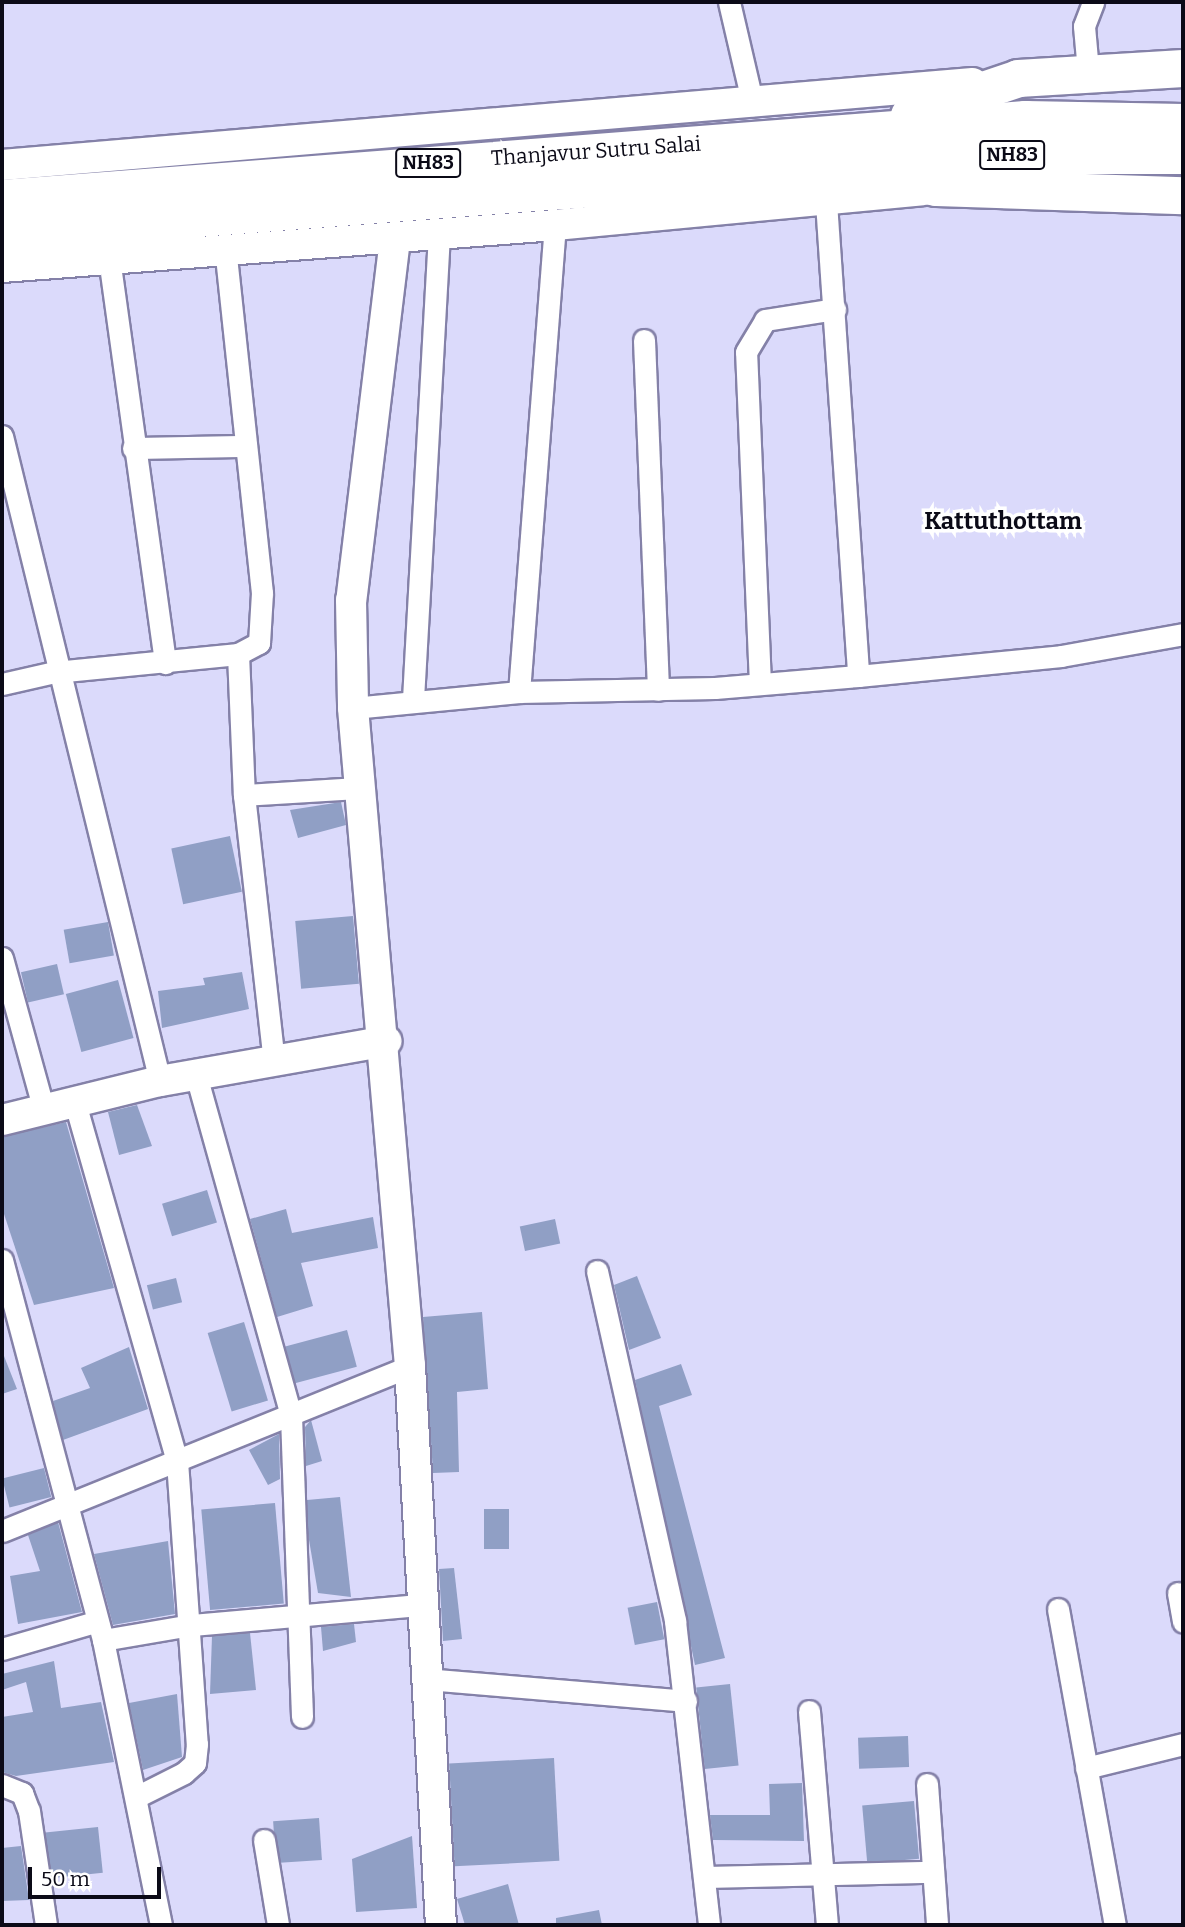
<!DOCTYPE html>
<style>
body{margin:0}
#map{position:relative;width:1185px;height:1927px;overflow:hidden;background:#dbdafb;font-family:Bitter,serif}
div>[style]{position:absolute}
.building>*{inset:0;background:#909fc5;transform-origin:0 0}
.roads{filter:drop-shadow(2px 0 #8481a8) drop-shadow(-2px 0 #8481a8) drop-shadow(0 2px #8481a8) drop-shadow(0 -2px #8481a8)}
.street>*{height:21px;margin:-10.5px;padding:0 10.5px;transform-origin:10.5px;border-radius:10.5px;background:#fff}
.secondary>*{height:30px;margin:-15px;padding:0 15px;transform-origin:15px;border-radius:15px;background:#fff}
.highway>*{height:37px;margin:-18.5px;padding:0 18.5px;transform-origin:18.5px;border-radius:18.5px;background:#fff}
span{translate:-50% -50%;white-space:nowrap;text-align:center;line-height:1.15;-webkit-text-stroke:7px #fff;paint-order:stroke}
.shield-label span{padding:2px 5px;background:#fff;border:2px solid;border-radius:5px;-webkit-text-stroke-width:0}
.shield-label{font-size:19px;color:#0b0a17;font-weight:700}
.street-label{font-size:21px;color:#0b0a17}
.quarter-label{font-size:24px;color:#0b0a17;font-weight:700}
.frame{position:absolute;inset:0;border:4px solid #0b0a17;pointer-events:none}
.scale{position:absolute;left:28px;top:1867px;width:133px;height:32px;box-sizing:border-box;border:4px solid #0b0a17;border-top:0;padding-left:9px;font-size:21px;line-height:24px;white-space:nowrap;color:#0b0a17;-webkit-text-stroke:5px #fff;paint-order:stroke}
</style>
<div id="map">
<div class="building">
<div style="clip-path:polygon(341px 802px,346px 825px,298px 838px,290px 810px)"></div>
<div style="left:230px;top:836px;width:57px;height:60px;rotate:78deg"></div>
<div style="left:353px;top:916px;width:68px;height:58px;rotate:85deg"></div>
<div style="left:108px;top:922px;width:34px;height:45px;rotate:80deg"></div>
<div style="left:57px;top:964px;width:31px;height:37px;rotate:77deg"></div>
<div style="clip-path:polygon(242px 972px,249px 1009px,162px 1028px,158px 991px,205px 985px,203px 978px)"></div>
<div style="left:118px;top:980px;width:60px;height:54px;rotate:75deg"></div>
<div style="clip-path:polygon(137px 1105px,152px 1146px,119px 1155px,108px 1112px)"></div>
<div style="clip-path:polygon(66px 1122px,114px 1288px,34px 1305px,2px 1208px,2px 1137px)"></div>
<div style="left:207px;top:1190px;width:34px;height:47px;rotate:73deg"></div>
<div style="clip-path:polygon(286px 1209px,292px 1233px,373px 1217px,378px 1248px,301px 1263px,313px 1306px,277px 1317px,250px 1219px)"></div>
<div style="left:555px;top:1219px;width:25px;height:36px;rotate:78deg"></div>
<div style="clip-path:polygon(637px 1276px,661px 1338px,629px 1350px,614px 1285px)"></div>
<div style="left:176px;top:1278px;width:25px;height:30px;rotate:76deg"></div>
<div style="clip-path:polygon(482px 1312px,488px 1389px,457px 1392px,459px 1472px,433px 1473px,423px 1317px)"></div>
<div style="left:244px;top:1322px;width:82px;height:38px;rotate:73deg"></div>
<div style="left:347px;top:1330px;width:38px;height:64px;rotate:75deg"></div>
<div style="clip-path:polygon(129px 1347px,148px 1409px,63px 1440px,53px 1401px,90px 1388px,81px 1368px)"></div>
<div style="clip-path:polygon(2px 1351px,17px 1389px,2px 1394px)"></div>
<div style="clip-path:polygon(681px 1364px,692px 1395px,659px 1406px,725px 1658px,695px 1665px,635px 1380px)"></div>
<div style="clip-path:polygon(311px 1420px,322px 1461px,306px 1466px,305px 1427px)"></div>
<div style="clip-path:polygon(279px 1434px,280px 1479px,268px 1485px,249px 1450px)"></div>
<div style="left:44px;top:1468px;width:30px;height:43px;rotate:76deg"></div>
<div style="clip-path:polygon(340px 1497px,351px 1597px,318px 1593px,308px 1534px,307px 1500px)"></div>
<div style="left:275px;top:1503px;width:101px;height:74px;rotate:85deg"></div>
<div style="left:484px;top:1509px;width:25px;height:40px"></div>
<div style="clip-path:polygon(58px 1522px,82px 1612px,18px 1624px,10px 1576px,40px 1571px,28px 1535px)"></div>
<div style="clip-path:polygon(168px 1541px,175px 1614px,113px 1625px,94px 1554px)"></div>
<div style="clip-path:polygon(454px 1568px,462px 1639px,443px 1641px,439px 1569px)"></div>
<div style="left:657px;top:1602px;width:38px;height:30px;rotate:79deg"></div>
<div style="clip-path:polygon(354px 1624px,356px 1642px,323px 1651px,321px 1627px)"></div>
<div style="clip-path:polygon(250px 1633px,256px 1690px,210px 1694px,212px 1636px)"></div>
<div style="clip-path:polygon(54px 1661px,61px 1708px,101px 1702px,114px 1762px,16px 1776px,2px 1772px,2px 1717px,33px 1712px,26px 1682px,2px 1690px,2px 1674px)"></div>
<div style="left:730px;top:1684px;width:82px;height:34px;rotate:84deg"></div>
<div style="clip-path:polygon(177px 1694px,182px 1757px,143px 1770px,129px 1703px)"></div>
<div style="left:908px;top:1736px;width:31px;height:50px;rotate:88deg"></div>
<div style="left:554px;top:1758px;width:103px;height:105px;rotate:87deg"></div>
<div style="clip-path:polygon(802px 1783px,804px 1841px,713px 1840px,710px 1815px,770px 1815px,769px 1784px)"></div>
<div style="left:914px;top:1801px;width:58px;height:52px;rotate:85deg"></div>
<div style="left:319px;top:1818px;width:42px;height:46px;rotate:86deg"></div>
<div style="left:98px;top:1827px;width:46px;height:53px;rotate:84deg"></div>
<div style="clip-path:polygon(412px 1836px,417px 1908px,356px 1912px,352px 1859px)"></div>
<div style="clip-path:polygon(21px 1846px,29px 1900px,2px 1901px,2px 1848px)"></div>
<div style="clip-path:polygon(508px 1884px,519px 1925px,465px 1925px,457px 1899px)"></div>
<div style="clip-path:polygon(599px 1910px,602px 1925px,556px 1925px,556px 1918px)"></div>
</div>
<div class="roads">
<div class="street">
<div style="left:729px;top:2px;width:106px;rotate:76.9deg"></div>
<div style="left:1088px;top:71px;width:45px;rotate:-95.1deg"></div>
<div style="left:1084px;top:26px;width:26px;rotate:-69deg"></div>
<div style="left:826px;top:202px;width:475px;rotate:86.1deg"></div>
<div style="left:109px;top:258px;width:409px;rotate:82.1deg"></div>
<div style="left:644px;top:340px;width:350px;rotate:87.7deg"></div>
<div style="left:2px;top:436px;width:664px;rotate:76.24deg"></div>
<div style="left:133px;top:448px;width:109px;rotate:-1.1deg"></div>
<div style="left:238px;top:654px;width:141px;rotate:87.6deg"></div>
<div style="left:244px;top:795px;width:268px;rotate:83.6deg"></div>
<div style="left:2px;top:684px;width:54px;rotate:-12.8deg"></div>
<div style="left:55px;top:672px;width:184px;rotate:-5.6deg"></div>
<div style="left:238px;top:654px;width:24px;rotate:-28deg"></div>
<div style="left:259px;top:643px;width:50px;rotate:-86.6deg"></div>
<div style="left:262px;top:593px;width:346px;rotate:-96.1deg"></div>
<div style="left:760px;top:684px;width:332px;rotate:-92.4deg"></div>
<div style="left:746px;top:352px;width:37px;rotate:-59deg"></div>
<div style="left:765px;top:320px;width:71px;rotate:-8.9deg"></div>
<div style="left:519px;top:692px;width:468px;rotate:-85.6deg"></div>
<div style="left:413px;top:699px;width:466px;rotate:-86.8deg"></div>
<div style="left:353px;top:708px;width:167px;rotate:-5.5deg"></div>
<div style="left:519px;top:692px;width:196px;rotate:-1.2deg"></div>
<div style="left:715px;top:688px;width:144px;rotate:-4.8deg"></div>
<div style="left:858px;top:676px;width:204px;rotate:-5.6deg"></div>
<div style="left:1061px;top:656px;width:124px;rotate:-10.2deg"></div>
<div style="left:244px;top:795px;width:116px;rotate:-3.5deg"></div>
<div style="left:2px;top:958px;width:159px;rotate:74.6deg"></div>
<div style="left:196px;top:1075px;width:354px;rotate:74.4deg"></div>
<div style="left:291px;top:1416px;width:301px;rotate:87.9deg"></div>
<div style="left:75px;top:1103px;width:372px;rotate:74.1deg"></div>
<div style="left:177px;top:1461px;width:284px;rotate:86deg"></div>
<div style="left:197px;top:1744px;width:19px;rotate:96deg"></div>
<div style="left:195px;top:1763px;width:15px;rotate:138deg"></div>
<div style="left:184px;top:1773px;width:51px;rotate:153.4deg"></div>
<div style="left:2px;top:1260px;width:393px;rotate:75.1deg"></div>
<div style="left:103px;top:1640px;width:291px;rotate:78.5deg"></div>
<div style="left:597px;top:1271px;width:359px;rotate:77.4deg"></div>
<div style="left:675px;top:1621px;width:306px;rotate:83.6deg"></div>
<div style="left:2px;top:1531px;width:440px;rotate:-22deg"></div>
<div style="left:1178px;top:1593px;width:29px;rotate:80deg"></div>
<div style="left:1058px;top:1609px;width:321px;rotate:79.8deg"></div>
<div style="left:103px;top:1640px;width:89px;rotate:-9.7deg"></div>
<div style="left:191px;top:1625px;width:230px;rotate:-5deg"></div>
<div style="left:2px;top:1649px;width:97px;rotate:-16.2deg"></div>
<div style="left:426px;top:1679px;width:261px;rotate:4.8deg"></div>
<div style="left:809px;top:1711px;width:215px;rotate:85.2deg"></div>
<div style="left:1086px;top:1768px;width:100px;rotate:-13.9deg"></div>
<div style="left:927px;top:1784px;width:141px;rotate:85.9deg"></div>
<div style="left:2px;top:1785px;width:22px;rotate:22deg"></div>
<div style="left:22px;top:1793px;width:19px;rotate:69deg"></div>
<div style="left:29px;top:1811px;width:115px;rotate:81.5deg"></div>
<div style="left:264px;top:1840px;width:86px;rotate:80.6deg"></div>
<div style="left:705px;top:1877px;width:228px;rotate:-1.3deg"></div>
</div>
<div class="secondary">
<div style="left:2px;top:165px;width:974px;rotate:-4.83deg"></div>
<div style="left:395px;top:239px;width:364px;rotate:96.9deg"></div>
<div style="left:351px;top:600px;width:108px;rotate:88.9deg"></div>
<div style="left:353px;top:708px;width:660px;rotate:85.05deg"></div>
<div style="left:410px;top:1366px;width:560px;rotate:86.83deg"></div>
<div style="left:2px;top:267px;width:555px;rotate:-4.34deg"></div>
<div style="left:555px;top:225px;width:369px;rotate:-5.4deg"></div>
<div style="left:2px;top:1120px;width:163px;rotate:-13.9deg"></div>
<div style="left:160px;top:1081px;width:230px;rotate:-10deg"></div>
</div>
<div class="highway">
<div style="left:909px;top:115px;width:115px;rotate:-18.7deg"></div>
<div style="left:1018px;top:78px;width:165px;rotate:-3.5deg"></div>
<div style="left:888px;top:178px;width:49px;rotate:10.6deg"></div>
<div style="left:936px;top:187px;width:247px;rotate:1.9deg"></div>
<div style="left:2px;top:198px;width:1026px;rotate:-4.42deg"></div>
<div style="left:1025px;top:119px;width:158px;rotate:1.1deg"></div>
<div style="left:2px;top:233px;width:1020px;rotate:-4.39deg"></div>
<div style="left:1019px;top:155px;width:164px"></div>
</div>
</div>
<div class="shield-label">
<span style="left:1012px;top:155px">NH83</span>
<span style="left:428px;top:163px">NH83</span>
</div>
<div class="street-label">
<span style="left:596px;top:151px;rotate:-4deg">Thanjavur Sutru Salai</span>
</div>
<div class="quarter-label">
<span style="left:1003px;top:522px">Kattuthottam</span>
</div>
<div class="frame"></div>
<div class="scale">50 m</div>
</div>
